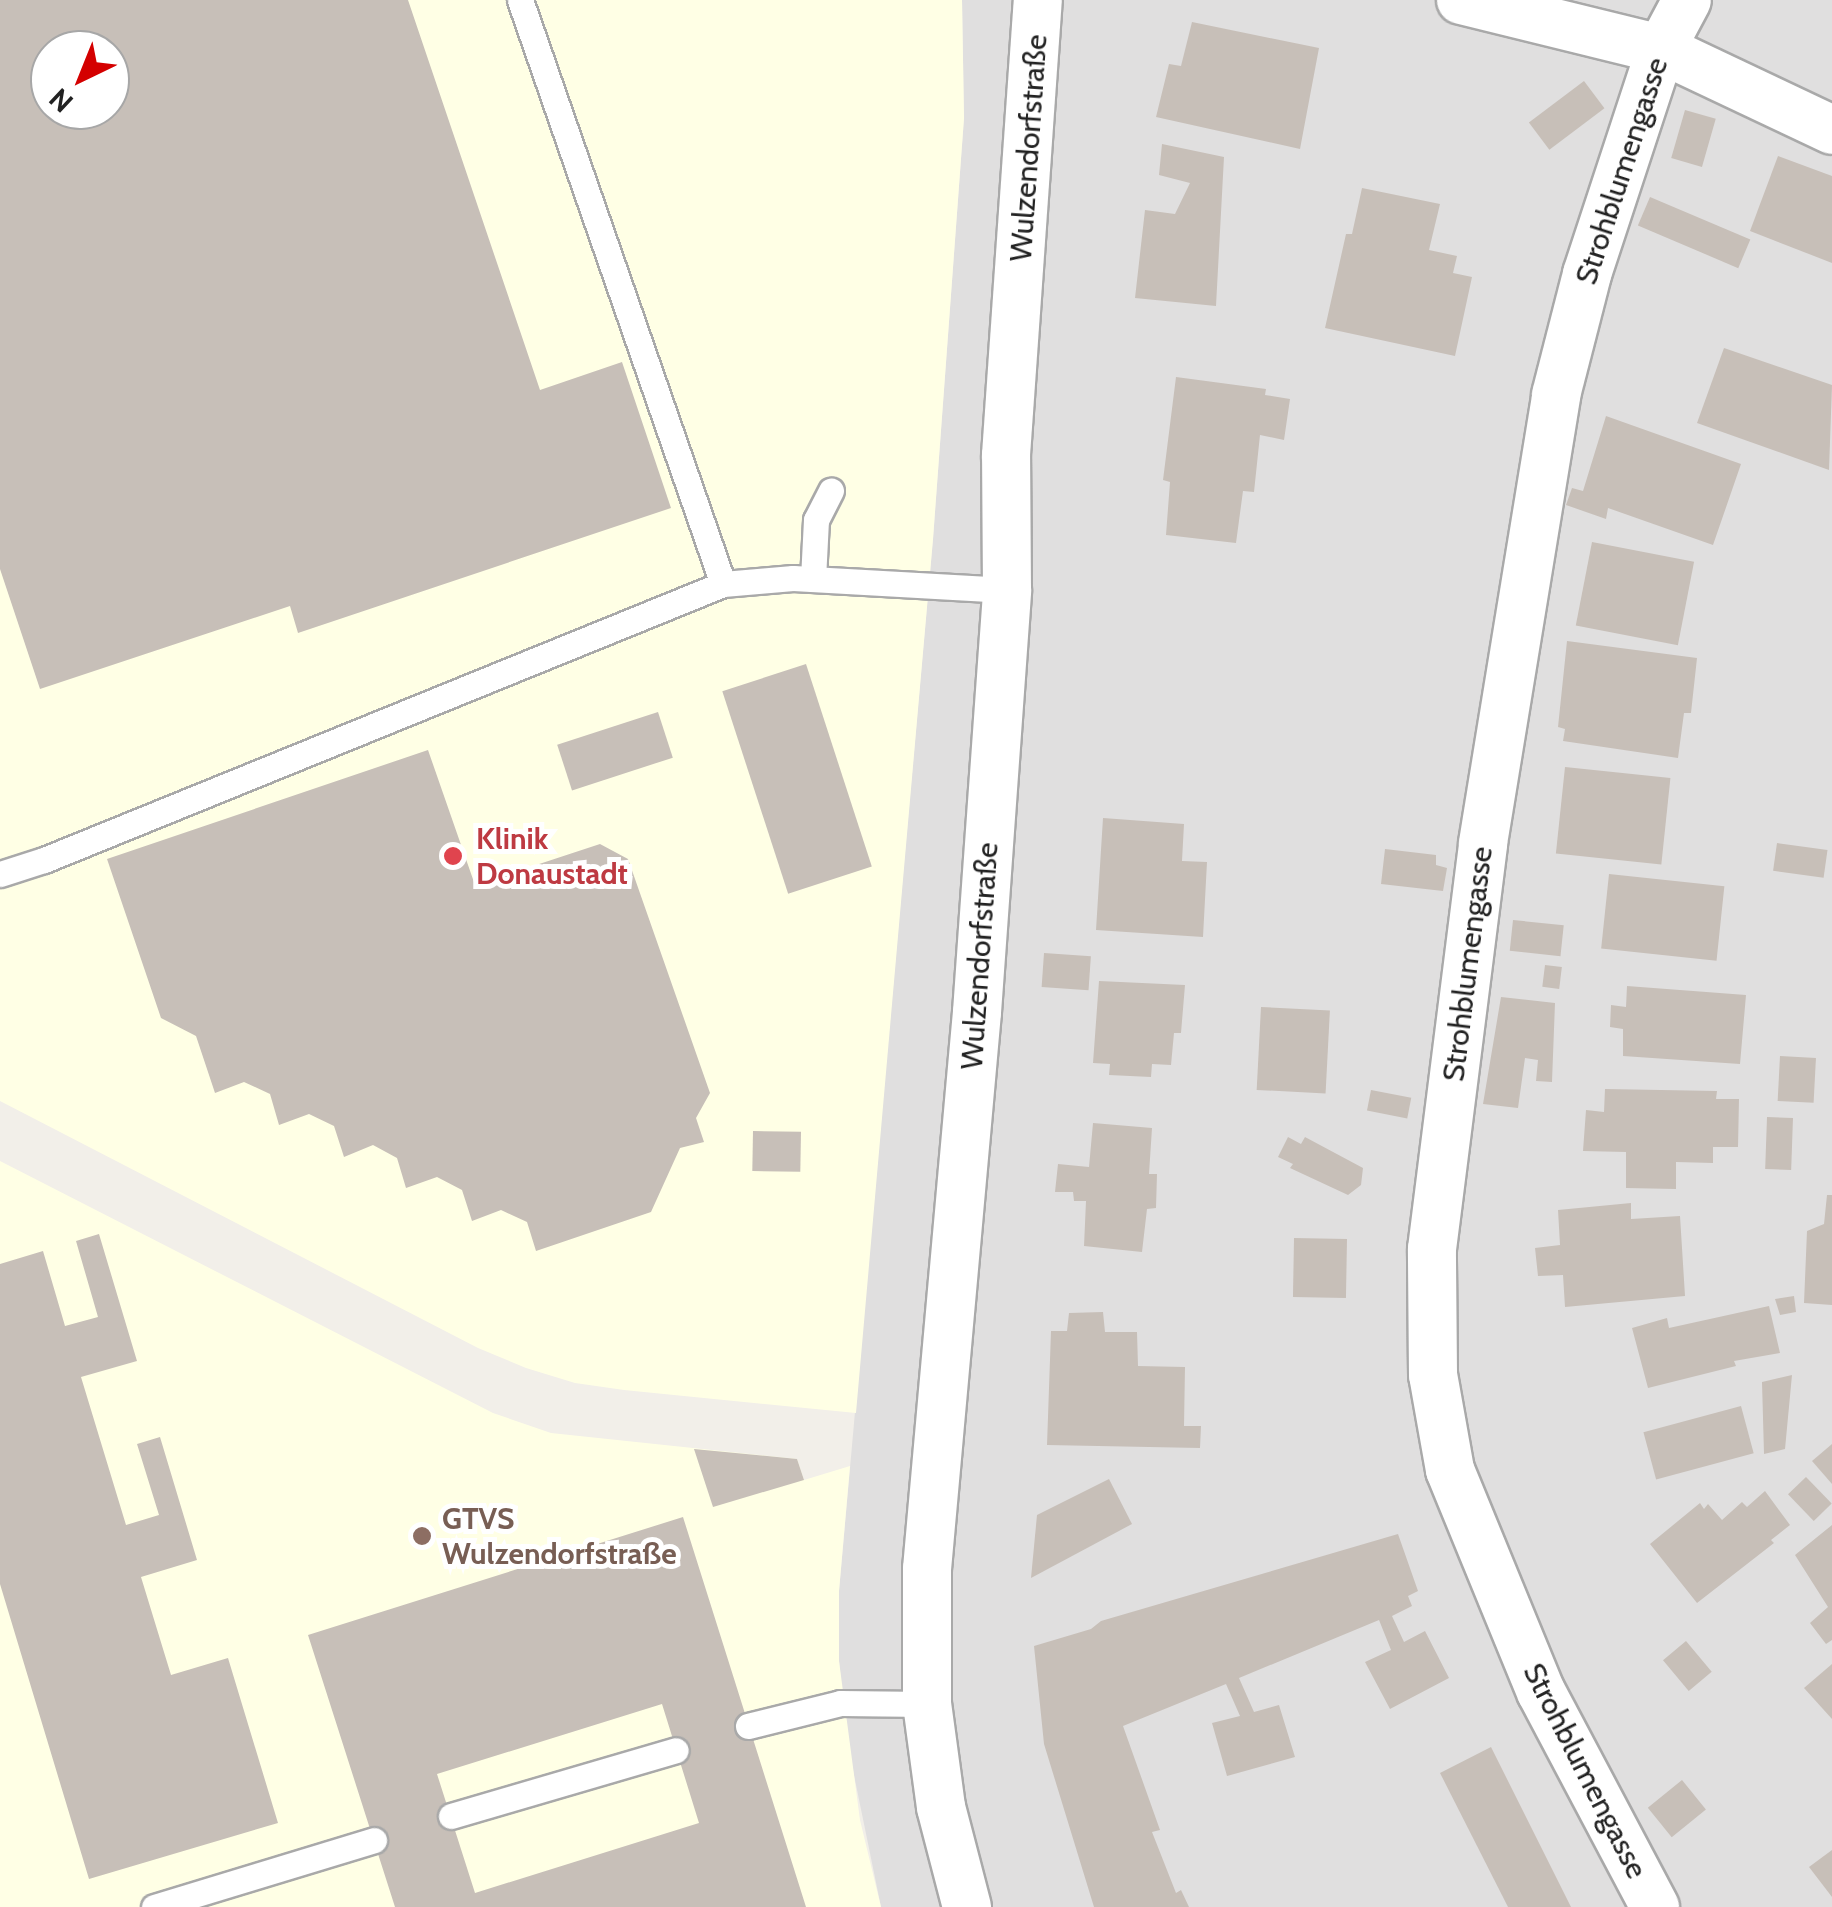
<!DOCTYPE html>
<meta charset="utf-8">
<style>
body{margin:0}
#map{position:relative;width:1832px;height:1907px;overflow:hidden;background:#f2efe9;font-family:Cabin,sans-serif}
div>[style]{position:absolute}
.residential>*{inset:0;background:#e0dfdf}
.education>*{inset:0;background:#ffffe5}
.building>*{inset:0;background:#c7bfb8;transform-origin:0 0}
.roads{filter:drop-shadow(2px 0 #a9a9a9) drop-shadow(-2px 0 #a9a9a9) drop-shadow(0 2px #a9a9a9) drop-shadow(0 -2px #a9a9a9)}
.service>*{height:25px;margin:-12.5px;padding:0 12.5px;transform-origin:12.5px;border-radius:12.5px;background:#fff}
.minor>*{height:48px;margin:-24px;padding:0 24px;transform-origin:24px;border-radius:24px;background:#fff}
.dots>*{width:28px;height:28px;translate:-50% -50%;box-sizing:border-box;border:5px solid #fff;border-radius:50%}
span{translate:-50% -50%;white-space:nowrap;text-align:center;line-height:1.15;-webkit-text-stroke:10px #fff;paint-order:stroke}
.street-label{font-size:30px;color:#222}
.health-label{font-size:30px;color:#be3a42;font-weight:700}
.left{translate:0 -50%;text-align:left}
.education-label{font-size:30px;color:#785e54;font-weight:700}
.north{position:absolute;left:30px;top:30px;width:100px;height:100px;box-sizing:border-box;background:#fff;border:2px solid #a7a7a7;border-radius:50%;rotate:223deg;font-size:28px;font-weight:700;line-height:40px;text-align:center;color:#222}
.north::after{content:'';display:block;margin:auto;width:35px;height:45px;background:#d40000;clip-path:polygon(50% 0,100% 100%,50% 72%,0 100%)}
</style>
<div id="map">
<div class="residential">
<div style="clip-path:polygon(962px 0,1832px 0,1832px 1907px,881px 1907px,847px 1741px,839px 1661px,839px 1591px,933px 539px,964px 118px)"></div>
</div>
<div class="education">
<div style="clip-path:polygon(evenodd,0 0,962px 0,964px 118px,933px 539px,856px 1413px,624px 1390px,575px 1383px,526px 1368px,478px 1348px,0 1101px,0 0,50px 50px,110px 50px,110px 110px,50px 110px,50px 50px)"></div>
<div style="clip-path:polygon(0 1161px,493px 1413px,551px 1433px,797px 1459px,804px 1480px,850px 1466px,839px 1591px,839px 1661px,860px 1820px,881px 1907px,0 1907px)"></div>
</div>
<div class="building">
<div style="clip-path:polygon(evenodd,0 0,408px 0,540px 390px,622px 362px,671px 508px,298px 633px,290px 606px,40px 689px,0 569px,0 0,50px 50px,110px 50px,110px 110px,50px 110px,50px 50px)"></div>
<div style="clip-path:polygon(1192px 22px,1319px 48px,1300px 149px,1156px 117px,1169px 64px,1181px 66px)"></div>
<div style="left:1584px;top:81px;width:34px;height:69px;rotate:53deg"></div>
<div style="left:1685px;top:110px;width:32px;height:50px;rotate:16deg"></div>
<div style="clip-path:polygon(1162px 144px,1224px 157px,1216px 306px,1135px 298px,1145px 210px,1175px 214px,1190px 183px,1159px 175px)"></div>
<div style="clip-path:polygon(1778px 156px,1832px 176px,1832px 263px,1750px 231px)"></div>
<div style="clip-path:polygon(1362px 188px,1440px 204px,1429px 250px,1457px 256px,1453px 273px,1472px 277px,1455px 356px,1325px 328px,1346px 234px,1352px 234px)"></div>
<div style="left:1650px;top:197px;width:109px;height:31px;rotate:23deg"></div>
<div style="clip-path:polygon(1724px 348px,1832px 385px,1829px 470px,1697px 423px)"></div>
<div style="clip-path:polygon(1176px 377px,1266px 389px,1265px 395px,1290px 399px,1284px 440px,1260px 435px,1254px 492px,1243px 491px,1236px 543px,1166px 535px,1170px 482px,1163px 480px)"></div>
<div style="clip-path:polygon(1606px 416px,1741px 464px,1713px 545px,1608px 508px,1606px 519px,1566px 505px,1572px 488px,1583px 491px)"></div>
<div style="left:1592px;top:542px;width:104px;height:85px;rotate:11deg"></div>
<div style="clip-path:polygon(1567px 641px,1697px 658px,1691px 713px,1684px 713px,1678px 758px,1563px 741px,1565px 729px,1558px 727px)"></div>
<div style="left:806px;top:664px;width:213px;height:88px;rotate:72deg"></div>
<div style="left:658px;top:712px;width:48px;height:106px;rotate:72deg"></div>
<div style="clip-path:polygon(428px 750px,475px 885px,600px 844px,628px 859px,710px 1093px,696px 1118px,704px 1142px,680px 1148px,651px 1212px,536px 1251px,527px 1222px,501px 1210px,472px 1221px,462px 1190px,437px 1177px,406px 1188px,397px 1158px,373px 1145px,344px 1157px,334px 1126px,309px 1114px,279px 1125px,270px 1094px,244px 1082px,215px 1093px,196px 1036px,161px 1018px,107px 859px)"></div>
<div style="left:1565px;top:767px;width:106px;height:87px;rotate:6deg"></div>
<div style="clip-path:polygon(1103px 818px,1184px 824px,1182px 861px,1207px 862px,1203px 937px,1096px 930px)"></div>
<div style="left:1777px;top:843px;width:51px;height:28px;rotate:8deg"></div>
<div style="clip-path:polygon(1385px 849px,1436px 855px,1436px 865px,1447px 868px,1443px 891px,1381px 884px)"></div>
<div style="left:1609px;top:874px;width:116px;height:75px;rotate:6deg"></div>
<div style="left:1513px;top:920px;width:51px;height:31px;rotate:6deg"></div>
<div style="left:1044px;top:953px;width:47px;height:34px;rotate:4deg"></div>
<div style="left:1545px;top:965px;width:17px;height:22px;rotate:7deg"></div>
<div style="clip-path:polygon(1099px 981px,1185px 985px,1181px 1033px,1174px 1033px,1171px 1065px,1152px 1064px,1151px 1077px,1109px 1075px,1110px 1064px,1093px 1063px)"></div>
<div style="clip-path:polygon(1627px 986px,1746px 995px,1740px 1064px,1623px 1056px,1623px 1029px,1610px 1027px,1611px 1005px,1626px 1007px)"></div>
<div style="clip-path:polygon(1501px 997px,1555px 1003px,1552px 1082px,1536px 1081px,1538px 1060px,1525px 1058px,1518px 1108px,1483px 1104px)"></div>
<div style="left:1261px;top:1007px;width:69px;height:83px;rotate:3deg"></div>
<div style="left:1780px;top:1056px;width:36px;height:45px;rotate:3deg"></div>
<div style="clip-path:polygon(1605px 1089px,1717px 1091px,1716px 1099px,1739px 1099px,1738px 1147px,1713px 1147px,1713px 1163px,1676px 1162px,1676px 1189px,1626px 1188px,1626px 1152px,1583px 1151px,1586px 1110px,1604px 1112px)"></div>
<div style="left:1371px;top:1090px;width:41px;height:21px;rotate:11deg"></div>
<div style="left:1767px;top:1117px;width:26px;height:52px;rotate:2deg"></div>
<div style="clip-path:polygon(1093px 1123px,1152px 1128px,1149px 1174px,1157px 1174px,1156px 1208px,1147px 1209px,1142px 1252px,1084px 1246px,1086px 1201px,1074px 1201px,1073px 1192px,1055px 1192px,1058px 1164px,1089px 1167px)"></div>
<div style="left:753px;top:1131px;width:48px;height:40px;rotate:1deg"></div>
<div style="clip-path:polygon(1288px 1137px,1301px 1144px,1305px 1137px,1363px 1168px,1361px 1185px,1348px 1195px,1290px 1168px,1293px 1164px,1278px 1157px)"></div>
<div style="clip-path:polygon(1827px 1195px,1832px 1195px,1832px 1305px,1804px 1303px,1807px 1231px,1824px 1224px)"></div>
<div style="clip-path:polygon(1631px 1203px,1631px 1219px,1680px 1216px,1685px 1296px,1565px 1307px,1563px 1275px,1538px 1276px,1535px 1248px,1560px 1245px,1558px 1210px)"></div>
<div style="clip-path:polygon(99px 1234px,137px 1361px,81px 1377px,126px 1525px,159px 1515px,137px 1444px,160px 1437px,197px 1560px,141px 1577px,171px 1675px,228px 1658px,278px 1823px,89px 1879px,0 1584px,0 1264px,43px 1251px,65px 1326px,98px 1317px,76px 1241px)"></div>
<div style="left:1294px;top:1238px;width:53px;height:59px;rotate:1deg"></div>
<div style="clip-path:polygon(1794px 1296px,1796px 1312px,1780px 1315px,1775px 1299px)"></div>
<div style="clip-path:polygon(1769px 1306px,1780px 1353px,1734px 1361px,1736px 1366px,1648px 1388px,1632px 1328px,1667px 1318px,1669px 1328px)"></div>
<div style="clip-path:polygon(1103px 1312px,1105px 1332px,1137px 1332px,1138px 1366px,1185px 1367px,1184px 1426px,1201px 1426px,1200px 1448px,1047px 1445px,1051px 1331px,1067px 1331px,1069px 1313px)"></div>
<div style="clip-path:polygon(1792px 1375px,1785px 1449px,1764px 1454px,1762px 1382px)"></div>
<div style="left:1741px;top:1406px;width:49px;height:101px;rotate:75deg"></div>
<div style="clip-path:polygon(1832px 1444px,1832px 1484px,1812px 1461px)"></div>
<div style="clip-path:polygon(694px 1449px,797px 1459px,804px 1480px,713px 1507px)"></div>
<div style="left:1806px;top:1477px;width:37px;height:25px;rotate:46deg"></div>
<div style="clip-path:polygon(1109px 1479px,1132px 1524px,1031px 1578px,1037px 1515px)"></div>
<div style="clip-path:polygon(1765px 1491px,1790px 1525px,1771px 1540px,1774px 1543px,1697px 1603px,1650px 1544px,1700px 1503px,1704px 1509px,1708px 1504px,1722px 1520px,1742px 1502px,1747px 1507px)"></div>
<div style="clip-path:polygon(evenodd,683px 1517px,806px 1907px,395px 1907px,308px 1635px,683px 1517px,662px 1704px,699px 1823px,475px 1893px,437px 1774px,662px 1704px)"></div>
<div style="clip-path:polygon(1832px 1525px,1832px 1640px,1826px 1644px,1810px 1623px,1828px 1607px,1795px 1555px)"></div>
<div style="clip-path:polygon(1398px 1534px,1418px 1591px,1408px 1596px,1412px 1606px,1392px 1616px,1404px 1642px,1425px 1631px,1449px 1678px,1390px 1709px,1365px 1662px,1391px 1650px,1379px 1620px,1239px 1678px,1254px 1712px,1279px 1705px,1295px 1757px,1227px 1776px,1212px 1723px,1240px 1716px,1226px 1684px,1123px 1726px,1160px 1830px,1152px 1832px,1176px 1893px,1181px 1890px,1189px 1907px,1094px 1907px,1044px 1744px,1034px 1646px,1091px 1629px,1101px 1621px)"></div>
<div style="left:1686px;top:1641px;width:40px;height:30px;rotate:50deg"></div>
<div style="clip-path:polygon(1832px 1664px,1832px 1719px,1804px 1688px)"></div>
<div style="clip-path:polygon(1491px 1747px,1571px 1907px,1508px 1907px,1440px 1773px)"></div>
<div style="left:1682px;top:1780px;width:38px;height:44px;rotate:51deg"></div>
<div style="clip-path:polygon(1832px 1850px,1832px 1897px,1809px 1867px)"></div>
</div>
<div class="roads">
<div class="service">
<div style="left:520px;top:0;width:618px;rotate:70.83deg"></div>
<div style="left:813px;top:579px;width:59px;rotate:-87.1deg"></div>
<div style="left:816px;top:520px;width:33px;rotate:-63deg"></div>
<div style="left:0;top:874px;width:46px;rotate:-17.7deg"></div>
<div style="left:44px;top:860px;width:733px;rotate:-22.12deg"></div>
<div style="left:723px;top:584px;width:70px;rotate:-4.9deg"></div>
<div style="left:793px;top:578px;width:214px;rotate:3.2deg"></div>
<div style="left:748px;top:1726px;width:95px;rotate:-14deg"></div>
<div style="left:840px;top:1703px;width:87px;rotate:0.7deg"></div>
<div style="left:451px;top:1816px;width:234px;rotate:-16.3deg"></div>
<div style="left:154px;top:1907px;width:230px;rotate:-16.9deg"></div>
</div>
<div class="minor">
<div style="left:1461px;top:0;width:206px;rotate:13.8deg"></div>
<div style="left:1661px;top:49px;width:189px;rotate:25.3deg"></div>
<div style="left:967px;top:1907px;width:103px;rotate:-104.6deg"></div>
<div style="left:941px;top:1807px;width:104px;rotate:-97.7deg"></div>
<div style="left:927px;top:1704px;width:135px;rotate:-90deg"></div>
<div style="left:927px;top:1569px;width:559px;rotate:-84.87deg"></div>
<div style="left:977px;top:1012px;width:423px;rotate:-85.9deg"></div>
<div style="left:1007px;top:590px;width:135px;rotate:-90.4deg"></div>
<div style="left:1006px;top:455px;width:456px;rotate:-86deg"></div>
<div style="left:1655px;top:1907px;width:243px;rotate:-117.9deg"></div>
<div style="left:1541px;top:1692px;width:240px;rotate:-112.3deg"></div>
<div style="left:1450px;top:1470px;width:97px;rotate:-100.1deg"></div>
<div style="left:1433px;top:1375px;width:126px;rotate:-90.5deg"></div>
<div style="left:1432px;top:1249px;width:409px;rotate:-82.8deg"></div>
<div style="left:1483px;top:843px;width:454px;rotate:-80.7deg"></div>
<div style="left:1556px;top:395px;width:125px;rotate:-75.6deg"></div>
<div style="left:1587px;top:274px;width:237px;rotate:-71.8deg"></div>
<div style="left:1661px;top:49px;width:55px;rotate:-62deg"></div>
</div>
</div>
<div class="dots">
<div style="left:453px;top:856px;background:#e0444e"></div>
<div style="left:422px;top:1536px;background:#8d6e63"></div>
</div>
<div class="street-label">
<span style="left:1029px;top:148px;rotate:-86deg">Wulzendorfstraße</span>
<span style="left:1622px;top:171px;rotate:-72deg">Strohblumengasse</span>
<span style="left:980px;top:956px;rotate:-86deg">Wulzendorfstraße</span>
<span style="left:1468px;top:964px;rotate:-83deg">Strohblumengasse</span>
<span style="left:1585px;top:1771px;rotate:63deg">Strohblumengasse</span>
</div>
<div class="health-label">
<span class="left" style="left:476px;top:856px">Klinik<br>Donaustadt</span>
</div>
<div class="education-label">
<span class="left" style="left:442px;top:1536px">GTVS<br>Wulzendorfstraße</span>
</div>
<div class="north">N</div>
</div>
